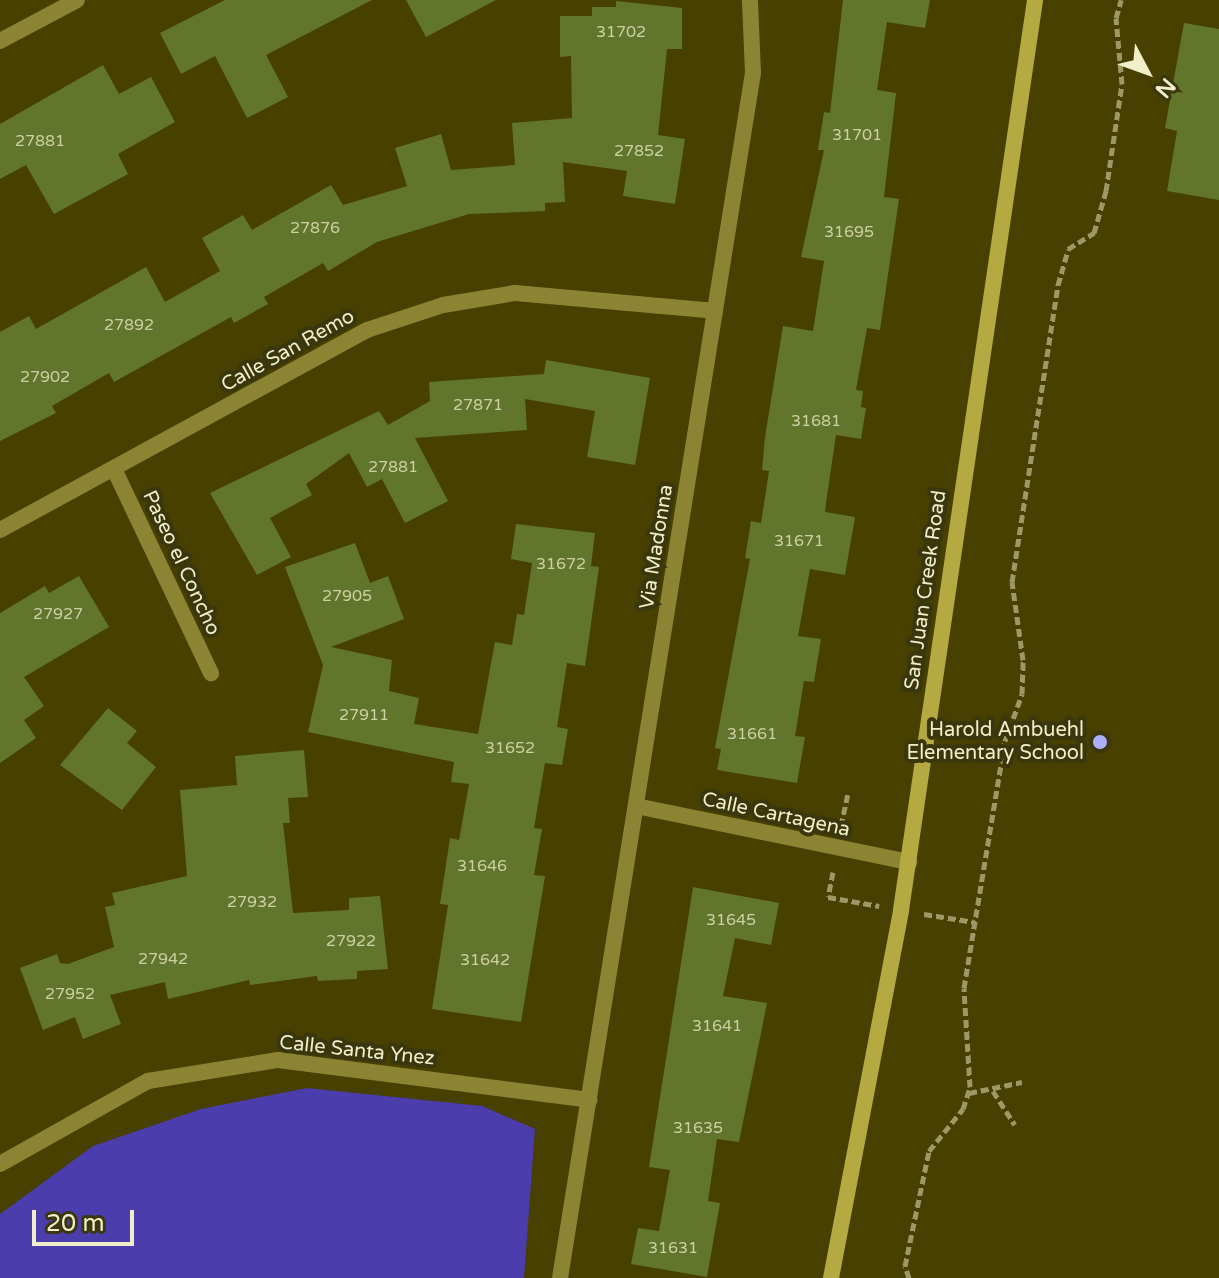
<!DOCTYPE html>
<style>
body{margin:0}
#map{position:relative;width:1219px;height:1278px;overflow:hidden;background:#474000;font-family:"Varela Round",sans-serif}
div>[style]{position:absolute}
.green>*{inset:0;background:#4b3dab}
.building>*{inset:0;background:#61752d}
.path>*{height:5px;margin-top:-2.5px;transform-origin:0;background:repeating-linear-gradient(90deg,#9d9865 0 8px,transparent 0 12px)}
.street>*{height:16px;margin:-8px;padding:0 8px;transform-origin:8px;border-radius:8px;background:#8d8433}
.secondary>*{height:16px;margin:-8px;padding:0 8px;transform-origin:8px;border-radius:8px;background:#b5a942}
.dots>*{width:22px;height:22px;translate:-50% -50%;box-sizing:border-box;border:4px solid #3a360e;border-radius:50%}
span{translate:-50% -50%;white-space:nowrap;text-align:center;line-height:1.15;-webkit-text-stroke:8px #3a360e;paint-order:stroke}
.number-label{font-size:16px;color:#cdd0a2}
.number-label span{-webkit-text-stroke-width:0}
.street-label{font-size:20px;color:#f1eec9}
.poi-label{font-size:20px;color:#f1eec9}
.right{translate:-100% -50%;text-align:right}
.north{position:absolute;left:1107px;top:32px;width:80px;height:80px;-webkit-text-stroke:6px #3a360e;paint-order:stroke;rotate:131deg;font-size:22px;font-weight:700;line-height:32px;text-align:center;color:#f1eec9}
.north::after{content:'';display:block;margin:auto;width:28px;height:36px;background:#f1eec9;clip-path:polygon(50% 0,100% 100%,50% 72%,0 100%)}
.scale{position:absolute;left:32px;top:1210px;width:102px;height:36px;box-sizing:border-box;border:4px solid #f1eec9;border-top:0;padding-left:10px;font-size:24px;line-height:28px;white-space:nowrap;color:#f1eec9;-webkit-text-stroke:6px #3a360e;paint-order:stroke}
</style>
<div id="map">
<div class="green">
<div style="clip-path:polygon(307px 1088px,482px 1106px,535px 1129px,524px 1278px,0 1278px,0 1214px,93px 1146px,201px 1109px)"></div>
</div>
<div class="building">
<div style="clip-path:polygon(225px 0,372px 0,266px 55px,288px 97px,247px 118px,215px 56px,181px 74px,160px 33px)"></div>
<div style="clip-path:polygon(406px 0,496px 0,426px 37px)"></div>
<div style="clip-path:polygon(843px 0,930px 0,925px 28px,887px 22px,877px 90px,896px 93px,884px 197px,899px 199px,880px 330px,867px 328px,856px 390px,863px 391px,861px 407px,866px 408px,861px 439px,836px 435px,826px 503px,825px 512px,855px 517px,845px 575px,810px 569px,798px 636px,821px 639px,814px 682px,804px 681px,795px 736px,805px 737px,797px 783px,717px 770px,721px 749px,715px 748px,750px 559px,745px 558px,751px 521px,761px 523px,769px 471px,762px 470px,765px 437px,783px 326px,813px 331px,824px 261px,801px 257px,824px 150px,818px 150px,824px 112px,830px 113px)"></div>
<div style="clip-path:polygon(616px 1px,682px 8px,682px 49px,667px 49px,658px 135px,685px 139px,675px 204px,623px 196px,627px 171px,563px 162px,565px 202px,545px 203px,545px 211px,469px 214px,377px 242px,328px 271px,323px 263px,264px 297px,268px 304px,234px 323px,231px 317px,114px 382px,109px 373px,52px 406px,56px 413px,0 441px,0 332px,29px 316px,36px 329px,146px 267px,165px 302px,220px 271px,202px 238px,243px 215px,252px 230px,331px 185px,343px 205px,407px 186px,395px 148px,441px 134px,451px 170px,515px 165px,512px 123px,572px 118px,571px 56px,560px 57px,560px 16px,592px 16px,592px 7px,616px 7px)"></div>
<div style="clip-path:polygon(1184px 23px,1219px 29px,1219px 200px,1167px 191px,1177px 131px,1165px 128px)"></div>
<div style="clip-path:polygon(103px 65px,119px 94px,151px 77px,175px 122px,118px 154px,128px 174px,54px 214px,26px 165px,0 179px,0 124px)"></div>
<div style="clip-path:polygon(546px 360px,650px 378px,635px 465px,587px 457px,595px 411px,525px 399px,527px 430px,415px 438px,448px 501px,405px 523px,382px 479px,367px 487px,349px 453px,306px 484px,312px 495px,270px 518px,291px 557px,257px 575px,210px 493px,379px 411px,388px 425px,430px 401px,429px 382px,544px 374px)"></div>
<div style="clip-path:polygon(516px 524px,595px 533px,591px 566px,599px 567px,585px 666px,567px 663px,557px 727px,568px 729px,562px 765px,545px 763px,534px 828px,542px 829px,534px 875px,545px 876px,521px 1022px,432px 1009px,448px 905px,440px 904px,450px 838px,459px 840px,469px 784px,451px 782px,454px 762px,308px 732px,323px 665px,285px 567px,355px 543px,370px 583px,388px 576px,404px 619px,331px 647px,392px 660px,389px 691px,419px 698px,414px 724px,478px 734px,495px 642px,512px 645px,517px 614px,524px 615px,532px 563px,511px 559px)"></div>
<div style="clip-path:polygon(79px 576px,109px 627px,24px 677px,44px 706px,24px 720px,36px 738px,0 763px,0 613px,45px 586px,49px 593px)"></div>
<div style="clip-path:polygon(108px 708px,137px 731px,127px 743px,156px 767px,122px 810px,60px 765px)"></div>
<div style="clip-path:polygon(304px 750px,308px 797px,288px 798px,290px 823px,283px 823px,293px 913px,349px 910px,349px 898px,380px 896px,388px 969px,357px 971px,357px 979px,318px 981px,317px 976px,250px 985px,249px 980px,168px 999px,165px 982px,110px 995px,121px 1024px,83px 1039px,75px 1017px,43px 1030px,20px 968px,57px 954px,60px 963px,68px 964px,114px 947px,105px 907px,115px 905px,112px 893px,187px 876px,180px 790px,237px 785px,235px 756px)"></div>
<div style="clip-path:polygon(693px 887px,779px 903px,771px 945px,735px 938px,723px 996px,767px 1003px,739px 1142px,717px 1139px,708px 1201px,720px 1203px,707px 1277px,631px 1264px,638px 1228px,659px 1231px,670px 1170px,649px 1167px)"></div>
</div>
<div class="path">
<div style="left:841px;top:826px;width:35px;rotate:-78deg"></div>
<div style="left:833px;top:872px;width:25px;rotate:101deg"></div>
<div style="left:828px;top:897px;width:52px;rotate:10deg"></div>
<div style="left:924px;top:914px;width:51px;rotate:9.1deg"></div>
<div style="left:993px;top:1091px;width:40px;rotate:57.1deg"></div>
<div style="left:969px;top:1093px;width:54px;rotate:-11.7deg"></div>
<div style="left:909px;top:1278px;width:13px;rotate:-108deg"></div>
<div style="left:905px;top:1266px;width:117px;rotate:-78.2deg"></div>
<div style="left:929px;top:1151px;width:54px;rotate:-51deg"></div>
<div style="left:963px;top:1109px;width:23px;rotate:-72deg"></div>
<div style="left:970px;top:1087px;width:99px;rotate:-93.5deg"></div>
<div style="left:964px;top:988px;width:250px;rotate:-80.6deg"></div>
<div style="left:1005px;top:741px;width:50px;rotate:-70.1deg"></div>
<div style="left:1022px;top:694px;width:34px;rotate:-88deg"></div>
<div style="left:1023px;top:660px;width:79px;rotate:-98deg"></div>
<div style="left:1012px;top:582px;width:301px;rotate:-81.2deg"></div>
<div style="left:1058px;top:285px;width:37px;rotate:-74deg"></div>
<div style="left:1068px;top:249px;width:31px;rotate:-32deg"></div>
<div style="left:1094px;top:233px;width:44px;rotate:-74.1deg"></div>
<div style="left:1106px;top:191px;width:108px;rotate:-81.5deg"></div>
<div style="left:1122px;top:84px;width:66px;rotate:-95.2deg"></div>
<div style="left:1116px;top:18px;width:19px;rotate:-74deg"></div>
</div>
<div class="street">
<div style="left:0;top:41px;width:87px;rotate:-28deg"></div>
<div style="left:115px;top:471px;width:224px;rotate:64.6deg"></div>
<div style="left:0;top:530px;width:418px;rotate:-28.6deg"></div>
<div style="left:367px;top:330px;width:80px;rotate:-18.2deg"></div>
<div style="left:443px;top:305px;width:73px;rotate:-9.5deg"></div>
<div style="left:515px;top:293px;width:201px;rotate:5.1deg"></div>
<div style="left:636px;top:806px;width:279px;rotate:11.6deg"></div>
<div style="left:0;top:1164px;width:170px;rotate:-29.3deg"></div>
<div style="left:148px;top:1081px;width:132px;rotate:-9.2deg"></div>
<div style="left:278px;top:1060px;width:314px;rotate:7.3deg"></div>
<div style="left:560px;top:1278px;width:1220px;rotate:-80.9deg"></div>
<div style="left:753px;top:73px;width:73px;rotate:-92.4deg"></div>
</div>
<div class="secondary">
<div style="left:831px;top:1278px;width:375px;rotate:-79.2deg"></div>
<div style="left:901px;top:910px;width:920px;rotate:-81.62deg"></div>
</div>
<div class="dots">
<div style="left:1100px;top:742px;background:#adaffb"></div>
</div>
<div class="number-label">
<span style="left:621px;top:32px">31702</span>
<span style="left:857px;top:135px">31701</span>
<span style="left:40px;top:141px">27881</span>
<span style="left:639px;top:151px">27852</span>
<span style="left:315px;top:228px">27876</span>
<span style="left:849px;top:232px">31695</span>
<span style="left:129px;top:325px">27892</span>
<span style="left:45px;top:377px">27902</span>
<span style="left:478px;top:405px">27871</span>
<span style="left:816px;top:421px">31681</span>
<span style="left:393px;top:467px">27881</span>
<span style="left:799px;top:541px">31671</span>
<span style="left:561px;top:564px">31672</span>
<span style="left:347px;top:596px">27905</span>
<span style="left:58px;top:614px">27927</span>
<span style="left:364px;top:715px">27911</span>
<span style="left:752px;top:734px">31661</span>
<span style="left:510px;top:748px">31652</span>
<span style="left:482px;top:866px">31646</span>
<span style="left:252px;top:902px">27932</span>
<span style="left:731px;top:920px">31645</span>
<span style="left:351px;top:941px">27922</span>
<span style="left:163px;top:959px">27942</span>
<span style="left:485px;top:960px">31642</span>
<span style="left:70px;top:994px">27952</span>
<span style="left:717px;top:1026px">31641</span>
<span style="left:698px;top:1128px">31635</span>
<span style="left:673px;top:1248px">31631</span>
</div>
<div class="street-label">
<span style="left:288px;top:351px;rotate:-29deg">Calle San Remo</span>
<span style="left:657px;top:547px;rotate:-81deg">Via Madonna</span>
<span style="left:181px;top:563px;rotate:65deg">Paseo el Concho</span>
<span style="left:926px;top:590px;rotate:-82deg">San Juan Creek Road</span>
<span style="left:776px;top:815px;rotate:12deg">Calle Cartagena</span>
<span style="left:357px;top:1051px;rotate:6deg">Calle Santa Ynez</span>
</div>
<div class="poi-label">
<span class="right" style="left:1084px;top:742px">Harold Ambuehl<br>Elementary School</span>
</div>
<div class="north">N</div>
<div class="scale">20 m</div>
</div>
